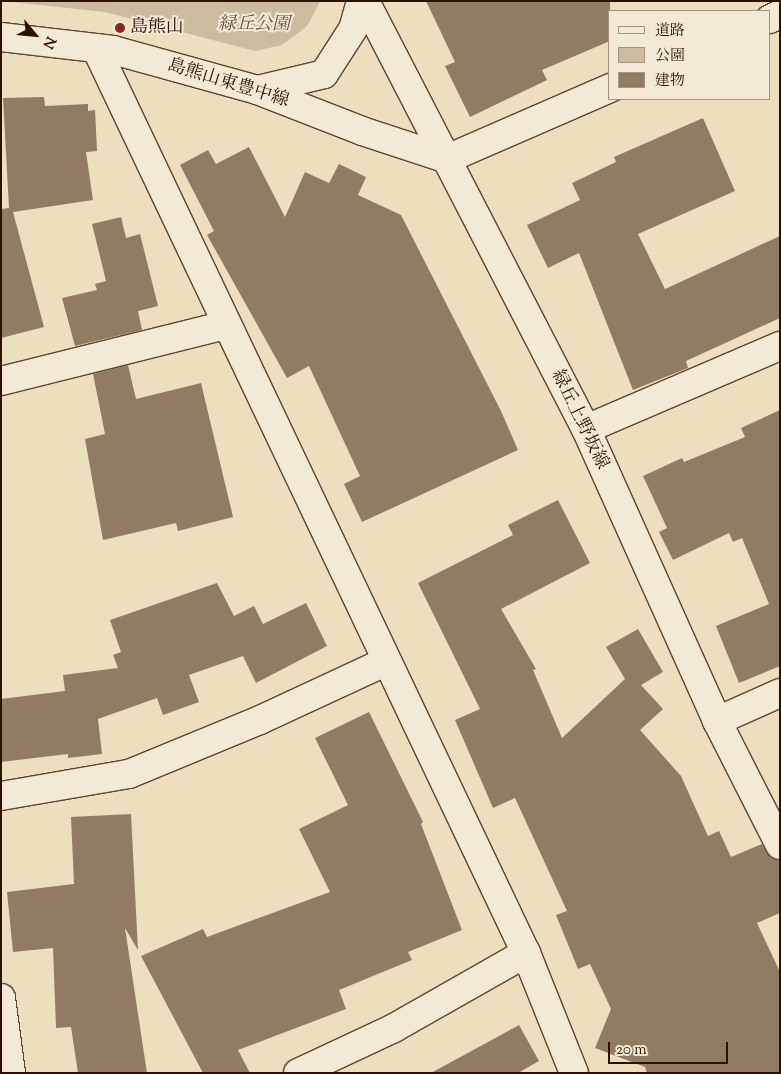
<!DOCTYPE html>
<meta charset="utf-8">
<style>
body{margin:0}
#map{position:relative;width:781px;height:1074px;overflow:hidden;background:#eddebe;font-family:"Sorts Mill Goudy","Noto Serif JP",serif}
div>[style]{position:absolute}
.green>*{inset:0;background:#ccbb9e}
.building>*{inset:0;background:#917c63}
.roads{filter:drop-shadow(1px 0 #5d4430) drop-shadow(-1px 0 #5d4430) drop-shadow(0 1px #5d4430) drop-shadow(0 -1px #5d4430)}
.minor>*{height:28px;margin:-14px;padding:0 14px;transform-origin:14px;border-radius:14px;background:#f3ead5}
.tertiary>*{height:28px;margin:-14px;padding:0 14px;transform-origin:14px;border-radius:14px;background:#f3ead5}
.dots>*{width:14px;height:14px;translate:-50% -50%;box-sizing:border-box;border:2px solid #f3ead5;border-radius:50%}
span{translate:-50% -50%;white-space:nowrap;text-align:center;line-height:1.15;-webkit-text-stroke:4px #f3ead5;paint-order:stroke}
.park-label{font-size:18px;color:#654c37;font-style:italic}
.poi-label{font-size:18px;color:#2d1100}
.left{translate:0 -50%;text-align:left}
.street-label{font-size:18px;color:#2d1100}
.frame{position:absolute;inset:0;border:2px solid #2d1100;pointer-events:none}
.legend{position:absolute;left:608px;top:10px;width:162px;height:90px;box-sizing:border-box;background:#f3ead5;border:1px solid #a49380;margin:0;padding:6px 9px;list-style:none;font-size:15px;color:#2d1100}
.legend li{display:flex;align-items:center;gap:10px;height:25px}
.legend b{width:25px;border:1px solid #a49380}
.north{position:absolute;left:10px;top:10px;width:50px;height:50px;-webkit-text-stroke:4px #f3ead5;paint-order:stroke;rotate:118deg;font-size:14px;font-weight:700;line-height:20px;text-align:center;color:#2d1100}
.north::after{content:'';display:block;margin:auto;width:18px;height:22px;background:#2d1100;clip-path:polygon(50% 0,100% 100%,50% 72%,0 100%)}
.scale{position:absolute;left:608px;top:1042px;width:120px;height:22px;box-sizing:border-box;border:2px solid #2d1100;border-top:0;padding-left:6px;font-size:15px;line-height:18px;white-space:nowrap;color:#2d1100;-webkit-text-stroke:4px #f3ead5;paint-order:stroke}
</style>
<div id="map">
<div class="green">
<div style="clip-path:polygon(2px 1px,319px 1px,319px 4px,307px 26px,282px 45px,255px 51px,105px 12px)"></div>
</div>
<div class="building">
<div style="clip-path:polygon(426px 1px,610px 1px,610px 41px,542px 70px,547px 80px,470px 117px,445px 66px,455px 62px)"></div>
<div style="clip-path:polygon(44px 97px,45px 106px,88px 104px,88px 111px,95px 110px,97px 151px,86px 152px,93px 200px,13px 212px,44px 327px,1px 338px,1px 209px,9px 208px,3px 98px)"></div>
<div style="clip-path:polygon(703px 118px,735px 191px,638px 234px,665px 289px,780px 236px,780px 318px,686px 361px,688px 368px,633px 390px,579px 253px,548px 268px,527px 225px,580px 200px,572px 183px,616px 162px,614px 157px)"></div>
<div style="clip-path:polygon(249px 147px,285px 217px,305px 172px,329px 183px,339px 164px,366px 177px,358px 195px,401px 215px,501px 411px,518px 450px,362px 522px,344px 484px,360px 476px,309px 366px,287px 378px,207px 235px,214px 231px,180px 165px,208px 150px,216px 164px)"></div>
<div style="clip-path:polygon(121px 217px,126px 238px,140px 234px,158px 306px,138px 311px,142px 330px,75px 346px,62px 298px,97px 290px,95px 284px,106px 281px,92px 224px)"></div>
<div style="clip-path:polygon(128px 365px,136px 399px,201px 383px,233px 517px,178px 531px,176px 523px,103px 540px,85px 439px,105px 434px,93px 374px)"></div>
<div style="clip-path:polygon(780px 410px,780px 666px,739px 683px,716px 626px,769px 604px,742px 538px,733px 542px,729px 533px,673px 560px,659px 532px,667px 528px,643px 476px,682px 458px,684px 462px,745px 437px,741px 428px)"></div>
<div style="clip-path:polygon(558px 500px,590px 563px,501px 609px,536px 669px,533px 670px,562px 738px,625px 679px,606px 647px,638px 629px,663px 672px,641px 685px,663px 709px,640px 730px,681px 776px,708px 836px,719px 831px,731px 857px,762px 844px,771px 858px,780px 861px,780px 913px,757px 923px,780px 972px,780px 1073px,647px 1073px,645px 1067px,595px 1048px,611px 1009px,590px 964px,578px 969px,556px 915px,567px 911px,515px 798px,493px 808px,455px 720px,480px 709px,418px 583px,513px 535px,508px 525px)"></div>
<div style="clip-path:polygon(217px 583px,234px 616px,254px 606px,263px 624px,306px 603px,327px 646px,256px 683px,243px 656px,189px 675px,199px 702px,163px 715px,157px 698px,98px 719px,102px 754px,68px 758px,68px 754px,1px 762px,1px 699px,65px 691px,63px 675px,118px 668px,113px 655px,121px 652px,110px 620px)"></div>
<div style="clip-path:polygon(369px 712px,423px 822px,421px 824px,462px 930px,408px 952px,412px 960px,339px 990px,346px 1009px,238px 1050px,250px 1073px,203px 1073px,141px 956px,203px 929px,207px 937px,330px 892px,299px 829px,348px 805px,315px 738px)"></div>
<div style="clip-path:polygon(131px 814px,138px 950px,125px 928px,147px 1073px,78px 1073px,71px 1027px,56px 1028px,53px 948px,13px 952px,7px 892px,74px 884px,71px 817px)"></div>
<div style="clip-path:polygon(519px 1025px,539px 1061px,518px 1073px,431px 1073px)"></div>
</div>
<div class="roads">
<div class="minor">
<div style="left:770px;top:19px;width:11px;rotate:-27deg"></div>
<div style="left:96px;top:48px;width:1002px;rotate:64.59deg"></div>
<div style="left:526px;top:953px;width:129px;rotate:68.2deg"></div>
<div style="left:257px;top:90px;width:69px;rotate:-13.4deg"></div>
<div style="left:324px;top:74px;width:54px;rotate:-57.2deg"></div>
<div style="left:353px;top:29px;width:29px;rotate:-74deg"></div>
<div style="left:447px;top:159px;width:178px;rotate:-23.5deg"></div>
<div style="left:1px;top:381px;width:231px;rotate:-14deg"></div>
<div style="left:586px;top:429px;width:211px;rotate:-23.2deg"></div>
<div style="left:717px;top:721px;width:69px;rotate:-24deg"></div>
<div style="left:1px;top:796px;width:130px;rotate:-9.8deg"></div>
<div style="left:129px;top:774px;width:142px;rotate:-22.4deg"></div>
<div style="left:260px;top:720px;width:138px;rotate:-24.9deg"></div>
<div style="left:1px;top:998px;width:76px;rotate:82.4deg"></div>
<div style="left:298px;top:1073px;width:106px;rotate:-25.1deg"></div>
<div style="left:394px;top:1028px;width:152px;rotate:-29.6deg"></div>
</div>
<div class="tertiary">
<div style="left:365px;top:1px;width:482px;rotate:62.7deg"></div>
<div style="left:586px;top:429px;width:320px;rotate:65.8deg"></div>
<div style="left:717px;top:721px;width:139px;rotate:63.1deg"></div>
<div style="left:1px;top:37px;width:113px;rotate:6.6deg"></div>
<div style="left:113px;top:50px;width:149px;rotate:15.5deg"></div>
<div style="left:257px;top:90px;width:113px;rotate:21.3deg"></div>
<div style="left:362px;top:131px;width:89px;rotate:18.2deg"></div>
</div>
</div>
<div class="dots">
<div style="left:120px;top:28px;background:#8f2418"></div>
</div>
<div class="park-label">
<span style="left:254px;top:25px">緑丘公園</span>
</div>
<div class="poi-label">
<span class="left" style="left:130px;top:28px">島熊山</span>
</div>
<div class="street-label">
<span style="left:228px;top:84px;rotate:17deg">島熊山東豊中線</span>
<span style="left:579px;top:420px;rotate:64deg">緑丘上野坂線</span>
</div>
<div class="frame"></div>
<ul class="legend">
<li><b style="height:6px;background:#f3ead5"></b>道路</li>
<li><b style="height:14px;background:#ccbb9e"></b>公園</li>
<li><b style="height:14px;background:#917c63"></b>建物</li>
</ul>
<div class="north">N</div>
<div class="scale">20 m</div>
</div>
